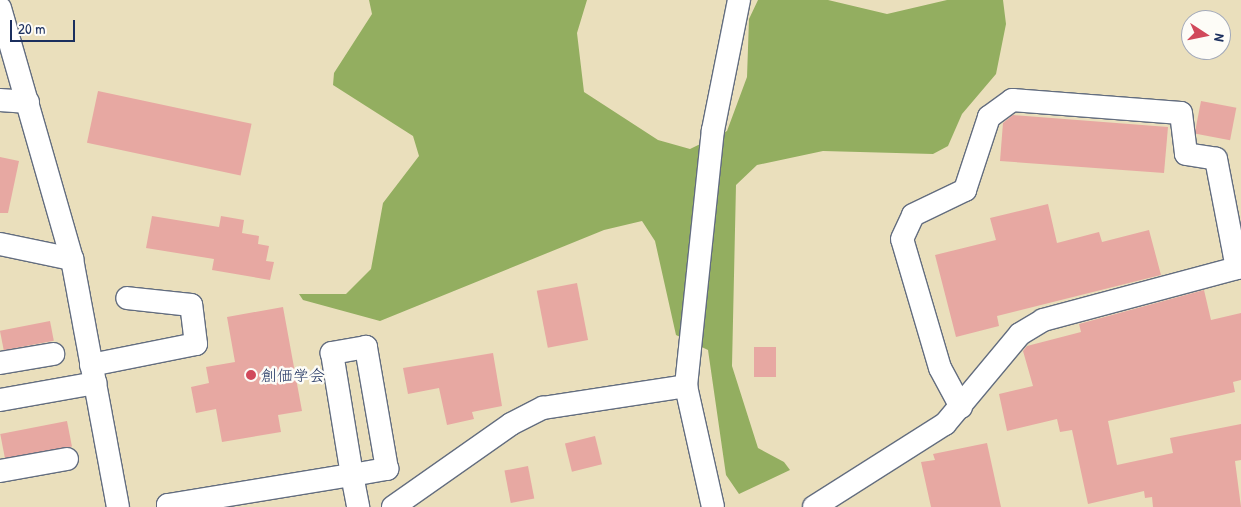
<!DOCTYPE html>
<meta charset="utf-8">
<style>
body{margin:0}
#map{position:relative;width:1241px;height:507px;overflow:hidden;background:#eadfbc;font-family:"Patrick Hand","Klee One",sans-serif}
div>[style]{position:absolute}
.forest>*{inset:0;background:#93ae60}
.building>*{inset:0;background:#e7a8a2;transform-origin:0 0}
.roads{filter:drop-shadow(1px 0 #636d7f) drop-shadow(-1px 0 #636d7f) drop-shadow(0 1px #636d7f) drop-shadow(0 -1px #636d7f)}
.minor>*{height:22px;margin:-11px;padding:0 11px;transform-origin:11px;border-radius:11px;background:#fff}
.dots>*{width:14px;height:14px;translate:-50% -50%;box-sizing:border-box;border:2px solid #fdfcf7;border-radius:50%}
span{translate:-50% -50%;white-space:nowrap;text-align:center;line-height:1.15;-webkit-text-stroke:5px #fdfcf7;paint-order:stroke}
.poi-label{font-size:16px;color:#1b2f5e}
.left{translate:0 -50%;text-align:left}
.north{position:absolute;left:1181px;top:10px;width:50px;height:50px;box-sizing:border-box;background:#fdfcf7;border:1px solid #a3aaba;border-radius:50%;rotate:101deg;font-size:14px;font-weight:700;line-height:20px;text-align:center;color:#1b2f5e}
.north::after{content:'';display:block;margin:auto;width:18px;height:22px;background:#d1495b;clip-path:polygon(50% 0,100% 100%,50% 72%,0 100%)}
.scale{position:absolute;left:10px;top:20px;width:65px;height:22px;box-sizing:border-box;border:2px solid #1b2f5e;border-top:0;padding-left:6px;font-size:15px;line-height:18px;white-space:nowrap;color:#1b2f5e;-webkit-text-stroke:4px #fdfcf7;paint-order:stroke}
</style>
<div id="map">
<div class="forest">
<div style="clip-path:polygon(369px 0,587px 0,577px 33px,584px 92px,658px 140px,690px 149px,727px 131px,747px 77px,749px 19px,758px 0,828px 0,887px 14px,947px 0,1003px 0,1006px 24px,996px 74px,962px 114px,948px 146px,933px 154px,823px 151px,757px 165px,736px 185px,732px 366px,758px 448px,784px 462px,790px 470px,739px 494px,726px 475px,708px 350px,676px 335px,655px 241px,642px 221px,604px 230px,380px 321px,303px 300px,299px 294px,346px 294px,371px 269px,383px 203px,419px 156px,413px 136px,333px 85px,334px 73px,372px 14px)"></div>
</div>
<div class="building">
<div style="left:98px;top:91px;width:157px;height:53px;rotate:12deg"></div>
<div style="left:1201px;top:101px;width:36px;height:33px;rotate:11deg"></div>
<div style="clip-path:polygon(1013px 115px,1168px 127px,1164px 173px,1000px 161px,1003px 123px)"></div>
<div style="clip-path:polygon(0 157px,19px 161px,8px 213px,0 213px)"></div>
<div style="clip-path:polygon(1048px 204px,1057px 243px,1099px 232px,1102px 242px,1149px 230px,1161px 275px,997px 316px,999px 326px,956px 337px,935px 255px,996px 240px,990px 218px)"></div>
<div style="clip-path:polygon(152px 216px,219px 227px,221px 216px,244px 220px,242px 233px,259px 236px,258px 244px,269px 246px,266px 261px,274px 262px,270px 280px,212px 270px,214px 259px,146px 248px)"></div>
<div style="left:577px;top:283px;width:58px;height:41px;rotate:79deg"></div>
<div style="clip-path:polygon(1204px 290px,1211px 320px,1241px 313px,1241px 380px,1233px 382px,1235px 392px,1108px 421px,1117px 465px,1173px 453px,1170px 438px,1241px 424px,1241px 460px,1235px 461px,1241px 507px,1153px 507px,1152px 497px,1145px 498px,1144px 491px,1088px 504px,1072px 430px,1060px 432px,1057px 419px,1007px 431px,999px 394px,1033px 386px,1023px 351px,1027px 346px,1081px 332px,1079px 324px)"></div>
<div style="clip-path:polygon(283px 307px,302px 411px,278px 415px,281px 432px,222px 442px,216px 409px,196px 413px,191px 387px,209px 383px,206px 367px,235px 362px,227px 317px)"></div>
<div style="left:50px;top:321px;width:20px;height:51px;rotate:79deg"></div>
<div style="left:754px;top:347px;width:22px;height:30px"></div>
<div style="clip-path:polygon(493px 353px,502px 406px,472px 412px,474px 419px,447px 425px,439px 388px,408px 394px,403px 368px)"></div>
<div style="left:67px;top:421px;width:26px;height:68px;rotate:79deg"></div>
<div style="left:595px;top:436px;width:29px;height:31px;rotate:76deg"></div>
<div style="clip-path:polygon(987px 443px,1001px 507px,931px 507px,921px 462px,935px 460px,933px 454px)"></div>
<div style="left:528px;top:466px;width:33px;height:24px;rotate:79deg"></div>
</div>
<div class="roads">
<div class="minor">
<div style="left:0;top:8px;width:261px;rotate:74deg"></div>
<div style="left:72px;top:259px;width:252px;rotate:79.5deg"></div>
<div style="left:0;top:100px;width:28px;rotate:4deg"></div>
<div style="left:0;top:244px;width:74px;rotate:11.8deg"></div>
<div style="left:0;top:363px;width:54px;rotate:-9.6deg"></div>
<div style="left:91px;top:365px;width:107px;rotate:-11.3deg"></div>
<div style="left:196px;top:344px;width:39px;rotate:-97deg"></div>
<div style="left:191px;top:305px;width:64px;rotate:-173.8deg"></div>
<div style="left:0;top:400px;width:97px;rotate:-10.1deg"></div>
<div style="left:961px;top:407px;width:44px;rotate:-118.3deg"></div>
<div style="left:940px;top:368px;width:134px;rotate:-106.4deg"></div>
<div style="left:902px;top:239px;width:26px;rotate:-65deg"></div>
<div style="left:913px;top:215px;width:58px;rotate:-25.7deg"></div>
<div style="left:965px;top:190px;width:77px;rotate:-71.8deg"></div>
<div style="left:989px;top:117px;width:29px;rotate:-36deg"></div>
<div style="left:1012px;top:100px;width:169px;rotate:4.4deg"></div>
<div style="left:1181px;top:113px;width:41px;rotate:83deg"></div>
<div style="left:1186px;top:154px;width:30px;rotate:9deg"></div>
<div style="left:1216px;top:159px;width:111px;rotate:79.1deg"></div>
<div style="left:0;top:471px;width:68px;rotate:-10.2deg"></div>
<div style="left:168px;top:507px;width:2px;rotate:-90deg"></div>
<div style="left:168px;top:505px;width:186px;rotate:-9.3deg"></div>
<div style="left:352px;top:475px;width:36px;rotate:-10deg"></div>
<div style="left:387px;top:469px;width:124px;rotate:-99.8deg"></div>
<div style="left:366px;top:347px;width:35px;rotate:170deg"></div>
<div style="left:332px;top:353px;width:124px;rotate:80.7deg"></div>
<div style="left:352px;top:475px;width:33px;rotate:79deg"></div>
<div style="left:393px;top:507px;width:144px;rotate:-35.1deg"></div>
<div style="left:511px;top:424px;width:36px;rotate:-27deg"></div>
<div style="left:543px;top:408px;width:145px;rotate:-8.7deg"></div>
<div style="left:713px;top:507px;width:124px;rotate:-102.6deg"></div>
<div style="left:686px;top:386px;width:257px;rotate:-84deg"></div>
<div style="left:713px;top:130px;width:133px;rotate:-78.7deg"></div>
<div style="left:814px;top:507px;width:155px;rotate:-32.4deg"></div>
<div style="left:945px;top:424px;width:117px;rotate:-50.2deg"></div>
<div style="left:1020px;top:334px;width:27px;rotate:-31deg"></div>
<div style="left:1043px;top:320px;width:205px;rotate:-15deg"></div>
</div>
</div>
<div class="dots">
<div style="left:251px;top:375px;background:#d1495b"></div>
</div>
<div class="poi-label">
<span class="left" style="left:261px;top:375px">創価学会</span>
</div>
<div class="north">N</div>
<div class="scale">20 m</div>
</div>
